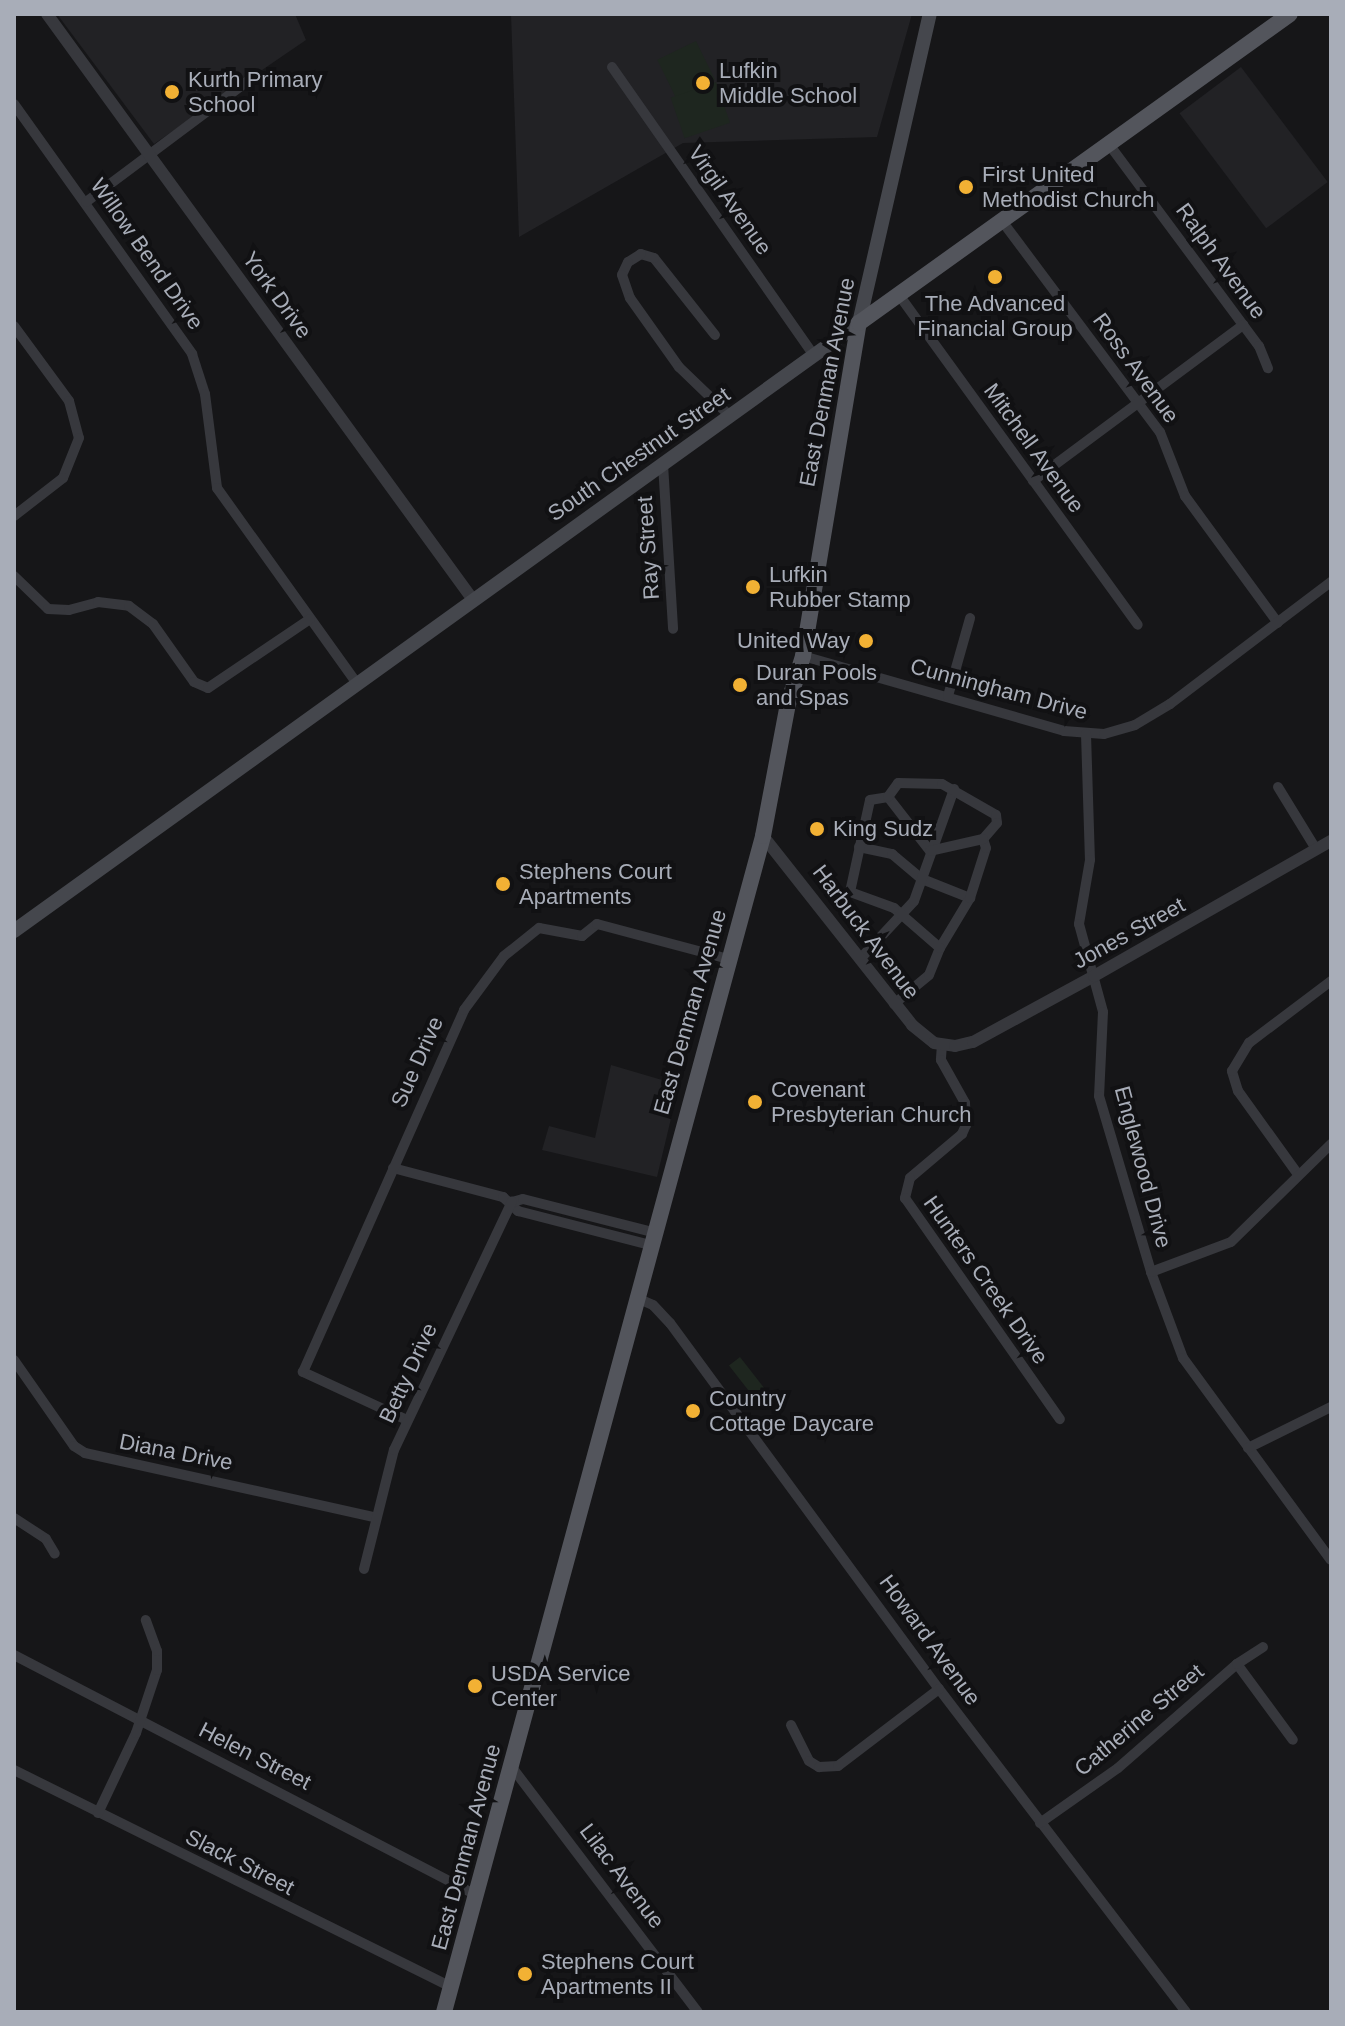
<!DOCTYPE html>
<style>
body{margin:0}
#map{position:relative;width:1345px;height:2026px;overflow:hidden;background:#161618;font-family:Helvetica,sans-serif}
div>[style]{position:absolute}
.built>*{inset:0;background:#222225;transform-origin:0 0}
.green>*{inset:0;background:#1e261f;transform-origin:0 0}
.minor>*{height:10px;margin:-5px;padding:0 5px;transform-origin:5px;border-radius:5px;background:#37383d}
.tertiary>*{height:12px;margin:-6px;padding:0 6px;transform-origin:6px;border-radius:6px;background:#37383d}
.secondary>*{height:14px;margin:-7px;padding:0 7px;transform-origin:7px;border-radius:7px;background:#45474d}
.primary>*{height:16px;margin:-8px;padding:0 8px;transform-origin:8px;border-radius:8px;background:#53555c}
.dots>*{width:22px;height:22px;translate:-50% -50%;box-sizing:border-box;border:4px solid #111113;border-radius:50%}
span{translate:-50% -50%;white-space:nowrap;text-align:center;line-height:1.15;-webkit-text-stroke:8px #111113;paint-order:stroke}
.poi-label{font-size:22px;color:#a8adb8}
.left{translate:0 -50%;text-align:left}
.right{translate:-100% -50%;text-align:right}
.street-label{font-size:22px;color:#a8adb8}
.frame{position:absolute;inset:0;border:16px solid #a8adb8;pointer-events:none}
</style>
<div id="map">
<div class="built">
<div style="clip-path:polygon(57px 14px,295px 14px,306px 40px,154px 144px)"></div>
<div style="clip-path:polygon(511px 14px,912px 14px,877px 137px,683px 143px,519px 237px)"></div>
<div style="left:1241px;top:67px;width:144px;height:77px;rotate:53deg"></div>
<div style="clip-path:polygon(611px 1065px,679px 1085px,657px 1177px,542px 1150px,549px 1126px,595px 1138px)"></div>
</div>
<div class="green">
<div style="left:696px;top:41px;width:43px;height:43px;rotate:64deg"></div>
<div style="left:716px;top:82px;width:43px;height:48px;rotate:71deg"></div>
<div style="left:740px;top:1357px;width:46px;height:14px;rotate:52deg"></div>
</div>
<div class="minor">
<div style="left:612px;top:67px;width:352px;rotate:55deg"></div>
<div style="left:14px;top:104px;width:307px;rotate:54.5deg"></div>
<div style="left:192px;top:354px;width:42px;rotate:72deg"></div>
<div style="left:205px;top:394px;width:95px;rotate:82.7deg"></div>
<div style="left:217px;top:488px;width:242px;rotate:54.4deg"></div>
<div style="left:1108px;top:143px;width:253px;rotate:53.4deg"></div>
<div style="left:1259px;top:346px;width:24px;rotate:68deg"></div>
<div style="left:86px;top:202px;width:207px;rotate:-36.8deg"></div>
<div style="left:1002px;top:221px;width:264px;rotate:53.2deg"></div>
<div style="left:1160px;top:432px;width:69px;rotate:68.7deg"></div>
<div style="left:1185px;top:496px;width:157px;rotate:53.8deg"></div>
<div style="left:899px;top:295px;width:407px;rotate:54.1deg"></div>
<div style="left:14px;top:326px;width:93px;rotate:53.7deg"></div>
<div style="left:69px;top:401px;width:38px;rotate:75deg"></div>
<div style="left:79px;top:438px;width:43px;rotate:111.8deg"></div>
<div style="left:63px;top:478px;width:62px;rotate:142.2deg"></div>
<div style="left:715px;top:335px;width:98px;rotate:-128.4deg"></div>
<div style="left:654px;top:258px;width:14px;rotate:-163deg"></div>
<div style="left:641px;top:254px;width:15px;rotate:148deg"></div>
<div style="left:628px;top:262px;width:14px;rotate:115deg"></div>
<div style="left:622px;top:275px;width:24px;rotate:71deg"></div>
<div style="left:630px;top:298px;width:85px;rotate:54.6deg"></div>
<div style="left:679px;top:367px;width:72px;rotate:43.9deg"></div>
<div style="left:663px;top:464px;width:165px;rotate:86.5deg"></div>
<div style="left:1033px;top:481px;width:262px;rotate:-36.6deg"></div>
<div style="left:14px;top:576px;width:47px;rotate:44.1deg"></div>
<div style="left:48px;top:609px;width:21px;rotate:3deg"></div>
<div style="left:69px;top:610px;width:30px;rotate:-15deg"></div>
<div style="left:98px;top:602px;width:31px;rotate:7deg"></div>
<div style="left:129px;top:606px;width:30px;rotate:37deg"></div>
<div style="left:153px;top:624px;width:71px;rotate:54.7deg"></div>
<div style="left:194px;top:682px;width:15px;rotate:23deg"></div>
<div style="left:208px;top:688px;width:123px;rotate:-34.1deg"></div>
<div style="left:803px;top:656px;width:272px;rotate:16deg"></div>
<div style="left:1064px;top:731px;width:40px;rotate:4.3deg"></div>
<div style="left:1104px;top:734px;width:32px;rotate:-16deg"></div>
<div style="left:1135px;top:725px;width:41px;rotate:-31deg"></div>
<div style="left:1170px;top:704px;width:202px;rotate:-37.2deg"></div>
<div style="left:948px;top:696px;width:81px;rotate:-74.2deg"></div>
<div style="left:1086px;top:734px;width:126px;rotate:88.2deg"></div>
<div style="left:1090px;top:860px;width:65px;rotate:99.8deg"></div>
<div style="left:1079px;top:924px;width:91px;rotate:74.7deg"></div>
<div style="left:1103px;top:1012px;width:84px;rotate:92.7deg"></div>
<div style="left:1099px;top:1096px;width:184px;rotate:73.5deg"></div>
<div style="left:1151px;top:1272px;width:92px;rotate:69.6deg"></div>
<div style="left:1183px;top:1358px;width:250px;rotate:53.8deg"></div>
<div style="left:1278px;top:787px;width:73px;rotate:58.5deg"></div>
<div style="left:888px;top:797px;width:68px;rotate:52.1deg"></div>
<div style="left:859px;top:847px;width:34px;rotate:12deg"></div>
<div style="left:892px;top:854px;width:39px;rotate:40deg"></div>
<div style="left:922px;top:879px;width:52px;rotate:21.6deg"></div>
<div style="left:970px;top:898px;width:58px;rotate:121deg"></div>
<div style="left:970px;top:898px;width:52px;rotate:-72.3deg"></div>
<div style="left:986px;top:848px;width:9px;rotate:-108deg"></div>
<div style="left:860px;top:959px;width:79px;rotate:-47deg"></div>
<div style="left:914px;top:901px;width:119px;rotate:-70.3deg"></div>
<div style="left:894px;top:1004px;width:45px;rotate:-39.6deg"></div>
<div style="left:929px;top:975px;width:29px;rotate:-68deg"></div>
<div style="left:940px;top:948px;width:61px;rotate:-139deg"></div>
<div style="left:894px;top:908px;width:47px;rotate:-160deg"></div>
<div style="left:850px;top:892px;width:94px;rotate:-77.7deg"></div>
<div style="left:870px;top:800px;width:18px;rotate:-9deg"></div>
<div style="left:888px;top:797px;width:17px;rotate:-54deg"></div>
<div style="left:898px;top:783px;width:44px;rotate:1.3deg"></div>
<div style="left:942px;top:784px;width:62px;rotate:29.9deg"></div>
<div style="left:996px;top:815px;width:8px;rotate:83deg"></div>
<div style="left:997px;top:823px;width:21px;rotate:131deg"></div>
<div style="left:983px;top:839px;width:54px;rotate:167.2deg"></div>
<div style="left:942px;top:1044px;width:16px;rotate:94deg"></div>
<div style="left:941px;top:1060px;width:49px;rotate:60.8deg"></div>
<div style="left:965px;top:1103px;width:22px;rotate:87deg"></div>
<div style="left:966px;top:1125px;width:10px;rotate:114deg"></div>
<div style="left:962px;top:1134px;width:68px;rotate:139.8deg"></div>
<div style="left:910px;top:1178px;width:21px;rotate:104deg"></div>
<div style="left:905px;top:1198px;width:270px;rotate:55deg"></div>
<div style="left:393px;top:1168px;width:114px;rotate:14.8deg"></div>
<div style="left:503px;top:1197px;width:21px;rotate:43deg"></div>
<div style="left:518px;top:1211px;width:136px;rotate:14.4deg"></div>
<div style="left:1297px;top:1173px;width:101px;rotate:-125.7deg"></div>
<div style="left:1238px;top:1091px;width:21px;rotate:-107deg"></div>
<div style="left:1232px;top:1071px;width:33px;rotate:-59deg"></div>
<div style="left:1249px;top:1043px;width:103px;rotate:-37.1deg"></div>
<div style="left:512px;top:1202px;width:11px;rotate:-15deg"></div>
<div style="left:523px;top:1199px;width:133px;rotate:14.3deg"></div>
<div style="left:1151px;top:1272px;width:85px;rotate:-20.6deg"></div>
<div style="left:1231px;top:1242px;width:140px;rotate:-44.4deg"></div>
<div style="left:637px;top:1298px;width:17px;rotate:24deg"></div>
<div style="left:653px;top:1305px;width:25px;rotate:47deg"></div>
<div style="left:670px;top:1323px;width:454px;rotate:53.7deg"></div>
<div style="left:939px;top:1689px;width:407px;rotate:52.6deg"></div>
<div style="left:14px;top:1360px;width:105px;rotate:55.1deg"></div>
<div style="left:74px;top:1446px;width:13px;rotate:32deg"></div>
<div style="left:85px;top:1453px;width:296px;rotate:12.5deg"></div>
<div style="left:407px;top:1420px;width:115px;rotate:-155.2deg"></div>
<div style="left:303px;top:1372px;width:396px;rotate:-66deg"></div>
<div style="left:464px;top:1010px;width:67px;rotate:-53.5deg"></div>
<div style="left:504px;top:956px;width:45px;rotate:-38.7deg"></div>
<div style="left:539px;top:928px;width:44px;rotate:10.5deg"></div>
<div style="left:582px;top:936px;width:19px;rotate:-39deg"></div>
<div style="left:597px;top:924px;width:137px;rotate:14.9deg"></div>
<div style="left:1248px;top:1448px;width:93px;rotate:-26.3deg"></div>
<div style="left:14px;top:1518px;width:38px;rotate:33deg"></div>
<div style="left:46px;top:1539px;width:17px;rotate:59deg"></div>
<div style="left:364px;top:1569px;width:123px;rotate:-75.9deg"></div>
<div style="left:394px;top:1450px;width:275px;rotate:-64.6deg"></div>
<div style="left:14px;top:1655px;width:521px;rotate:27.45deg"></div>
<div style="left:1237px;top:1664px;width:94px;rotate:53.6deg"></div>
<div style="left:791px;top:1725px;width:40px;rotate:63.4deg"></div>
<div style="left:809px;top:1761px;width:12px;rotate:31deg"></div>
<div style="left:819px;top:1767px;width:19px;rotate:-3deg"></div>
<div style="left:838px;top:1766px;width:127px;rotate:-37.3deg"></div>
<div style="left:511px;top:1766px;width:309px;rotate:52.8deg"></div>
<div style="left:14px;top:1770px;width:487px;rotate:26.4deg"></div>
<div style="left:98px;top:1813px;width:89px;rotate:-64.6deg"></div>
<div style="left:136px;top:1733px;width:66px;rotate:-71.6deg"></div>
<div style="left:157px;top:1670px;width:19px;rotate:-90deg"></div>
<div style="left:157px;top:1651px;width:33px;rotate:-110deg"></div>
<div style="left:1040px;top:1823px;width:95px;rotate:-35.2deg"></div>
<div style="left:1118px;top:1768px;width:158px;rotate:-41.2deg"></div>
<div style="left:1237px;top:1664px;width:31px;rotate:-33deg"></div>
</div>
<div class="tertiary">
<div style="left:47px;top:14px;width:724px;rotate:53.98deg"></div>
<div style="left:763px;top:836px;width:241px;rotate:51.7deg"></div>
<div style="left:912px;top:1025px;width:28px;rotate:39deg"></div>
<div style="left:934px;top:1043px;width:21px;rotate:8deg"></div>
<div style="left:955px;top:1046px;width:18px;rotate:-13deg"></div>
<div style="left:973px;top:1042px;width:138px;rotate:-28.6deg"></div>
<div style="left:1094px;top:976px;width:273px;rotate:-29.7deg"></div>
</div>
<div class="secondary">
<div style="left:14px;top:931px;width:1041px;rotate:-35.74deg"></div>
<div style="left:859px;top:323px;width:317px;rotate:-77.1deg"></div>
</div>
<div class="primary">
<div style="left:444px;top:2012px;width:1218px;rotate:-74.82deg"></div>
<div style="left:763px;top:836px;width:134px;rotate:-79.3deg"></div>
<div style="left:788px;top:704px;width:50px;rotate:-72.6deg"></div>
<div style="left:803px;top:656px;width:338px;rotate:-80.5deg"></div>
<div style="left:859px;top:323px;width:530px;rotate:-35.64deg"></div>
</div>
<div class="dots">
<div style="left:703px;top:83px;background:#f2b134"></div>
<div style="left:172px;top:92px;background:#f2b134"></div>
<div style="left:966px;top:187px;background:#f2b134"></div>
<div style="left:995px;top:277px;background:#f2b134"></div>
<div style="left:753px;top:587px;background:#f2b134"></div>
<div style="left:866px;top:641px;background:#f2b134"></div>
<div style="left:740px;top:685px;background:#f2b134"></div>
<div style="left:817px;top:829px;background:#f2b134"></div>
<div style="left:503px;top:884px;background:#f2b134"></div>
<div style="left:755px;top:1102px;background:#f2b134"></div>
<div style="left:693px;top:1411px;background:#f2b134"></div>
<div style="left:475px;top:1686px;background:#f2b134"></div>
<div style="left:525px;top:1974px;background:#f2b134"></div>
</div>
<div class="poi-label">
<span class="left" style="left:719px;top:83px">Lufkin<br>Middle School</span>
<span class="left" style="left:188px;top:92px">Kurth Primary<br>School</span>
<span class="left" style="left:982px;top:187px">First United<br>Methodist Church</span>
<span style="left:995px;top:316px">The Advanced<br>Financial Group</span>
<span class="left" style="left:769px;top:587px">Lufkin<br>Rubber Stamp</span>
<span class="right" style="left:850px;top:641px">United Way</span>
<span class="left" style="left:756px;top:685px">Duran Pools<br>and Spas</span>
<span class="left" style="left:833px;top:829px">King Sudz</span>
<span class="left" style="left:519px;top:884px">Stephens Court<br>Apartments</span>
<span class="left" style="left:771px;top:1102px">Covenant<br>Presbyterian Church</span>
<span class="left" style="left:709px;top:1411px">Country<br>Cottage Daycare</span>
<span class="left" style="left:491px;top:1686px">USDA Service<br>Center</span>
<span class="left" style="left:541px;top:1974px">Stephens Court<br>Apartments II</span>
</div>
<div class="street-label">
<span style="left:730px;top:200px;rotate:55deg">Virgil Avenue</span>
<span style="left:147px;top:254px;rotate:55deg">Willow Bend Drive</span>
<span style="left:1221px;top:261px;rotate:54deg">Ralph Avenue</span>
<span style="left:277px;top:295px;rotate:54deg">York Drive</span>
<span style="left:1136px;top:368px;rotate:54deg">Ross Avenue</span>
<span style="left:827px;top:382px;rotate:-79deg">East Denman Avenue</span>
<span style="left:1034px;top:448px;rotate:54deg">Mitchell Avenue</span>
<span style="left:639px;top:454px;rotate:-35deg">South Chestnut Street</span>
<span style="left:648px;top:548px;rotate:-94deg">Ray Street</span>
<span style="left:999px;top:689px;rotate:15deg">Cunningham Drive</span>
<span style="left:866px;top:932px;rotate:53deg">Harbuck Avenue</span>
<span style="left:1129px;top:933px;rotate:-29deg">Jones Street</span>
<span style="left:690px;top:1012px;rotate:-74deg">East Denman Avenue</span>
<span style="left:417px;top:1062px;rotate:-66deg">Sue Drive</span>
<span style="left:1143px;top:1167px;rotate:75deg">Englewood Drive</span>
<span style="left:986px;top:1280px;rotate:55deg">Hunters Creek Drive</span>
<span style="left:408px;top:1373px;rotate:-65deg">Betty Drive</span>
<span style="left:176px;top:1452px;rotate:11deg">Diana Drive</span>
<span style="left:930px;top:1640px;rotate:54deg">Howard Avenue</span>
<span style="left:1139px;top:1720px;rotate:-40deg">Catherine Street</span>
<span style="left:255px;top:1756px;rotate:27deg">Helen Street</span>
<span style="left:466px;top:1847px;rotate:-75deg">East Denman Avenue</span>
<span style="left:240px;top:1862px;rotate:27deg">Slack Street</span>
<span style="left:622px;top:1876px;rotate:53deg">Lilac Avenue</span>
</div>
<div class="frame"></div>
</div>
